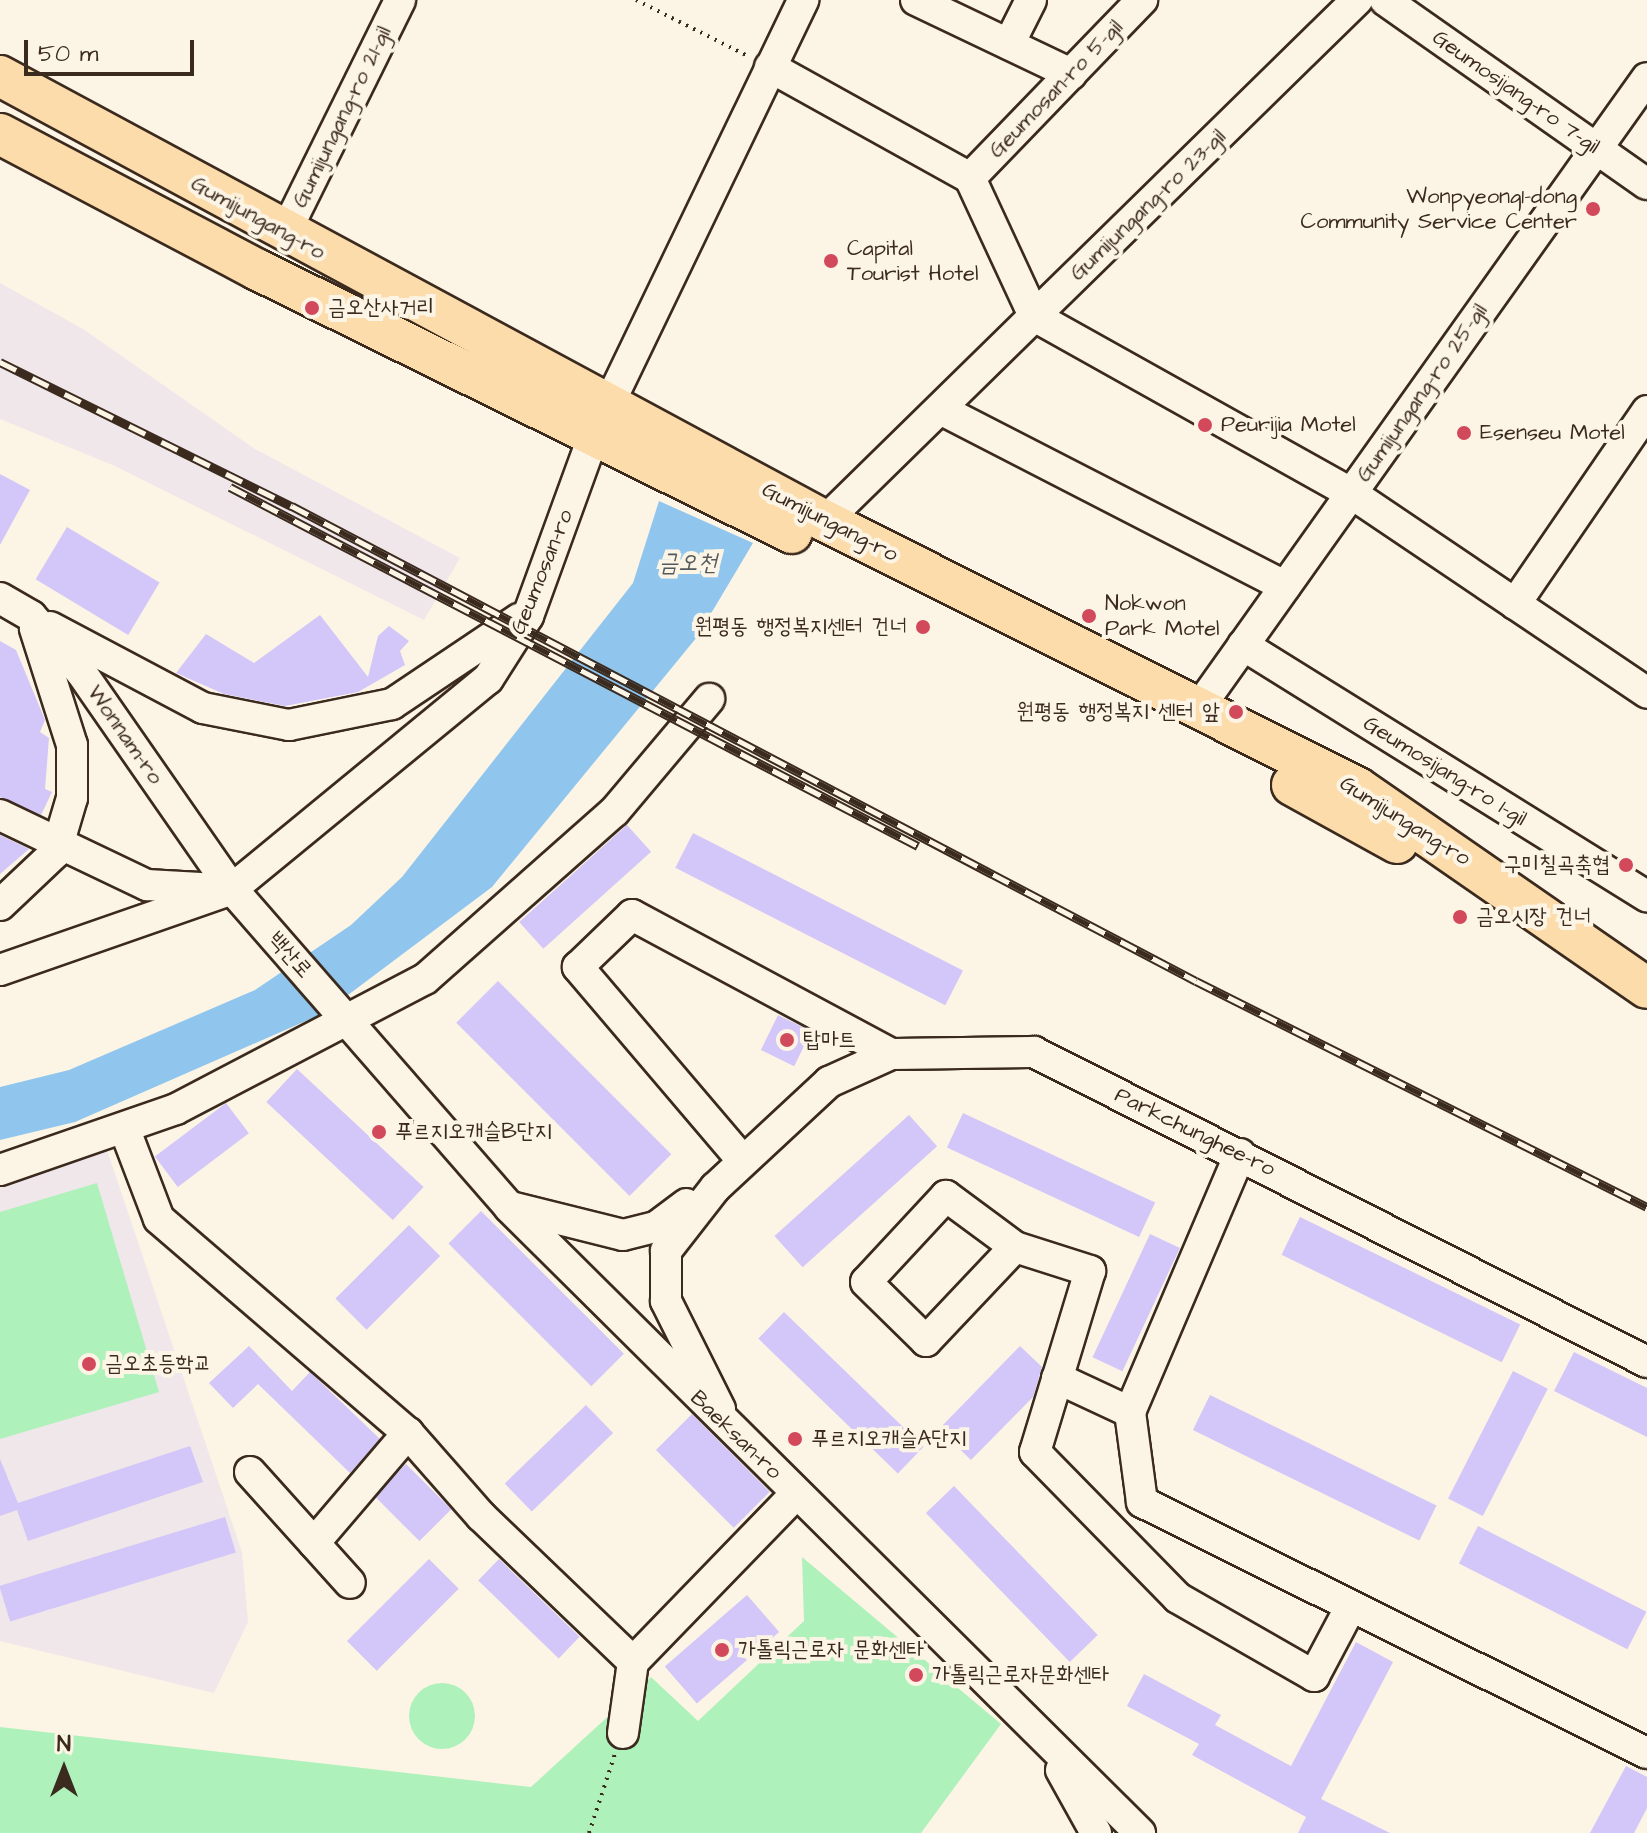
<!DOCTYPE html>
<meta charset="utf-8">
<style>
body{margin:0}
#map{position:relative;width:1647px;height:1833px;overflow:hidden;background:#fcf5e5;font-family:"Architects Daughter","Poor Story",sans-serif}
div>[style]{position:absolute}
.built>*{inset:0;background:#f0e7eb}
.green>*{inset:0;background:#aef1ba}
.round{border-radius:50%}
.water>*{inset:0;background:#90c6ee}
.building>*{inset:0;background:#d3c6f8;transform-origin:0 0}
.path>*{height:4px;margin-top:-2px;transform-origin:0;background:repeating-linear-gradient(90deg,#3b2a1e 0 2px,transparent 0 8px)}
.roads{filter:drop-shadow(2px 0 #3b2a1e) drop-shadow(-2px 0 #3b2a1e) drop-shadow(0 2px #3b2a1e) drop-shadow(0 -2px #3b2a1e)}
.minor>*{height:30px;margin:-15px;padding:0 15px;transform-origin:15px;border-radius:15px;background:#fcf5e5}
.major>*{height:40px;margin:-20px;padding:0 20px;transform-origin:20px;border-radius:20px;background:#fddcac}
.rail>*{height:9px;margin-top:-4.5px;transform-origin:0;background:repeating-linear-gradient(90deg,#fcf5e5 0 18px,#3b2a1e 0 36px);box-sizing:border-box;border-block:2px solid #3b2a1e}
.dots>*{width:22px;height:22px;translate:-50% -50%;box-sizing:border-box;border:4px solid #fcf5e5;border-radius:50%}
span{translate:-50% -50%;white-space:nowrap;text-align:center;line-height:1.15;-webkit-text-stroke:8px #fcf5e5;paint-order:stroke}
.street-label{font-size:22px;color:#3b2a1e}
.poi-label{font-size:22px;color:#3b2a1e}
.right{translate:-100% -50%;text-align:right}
.left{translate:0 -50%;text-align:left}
.water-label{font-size:24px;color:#54595c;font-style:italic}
.north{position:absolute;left:24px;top:1729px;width:80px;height:80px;-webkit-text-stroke:6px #fcf5e5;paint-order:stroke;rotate:0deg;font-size:22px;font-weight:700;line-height:32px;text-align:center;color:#3b2a1e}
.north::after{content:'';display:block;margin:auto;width:28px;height:36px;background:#3b2a1e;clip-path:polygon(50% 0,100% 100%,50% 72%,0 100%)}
.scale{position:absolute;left:24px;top:40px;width:170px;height:36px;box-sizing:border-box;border:4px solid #3b2a1e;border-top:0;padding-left:10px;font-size:24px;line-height:28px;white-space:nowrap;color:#3b2a1e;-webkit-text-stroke:6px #fcf5e5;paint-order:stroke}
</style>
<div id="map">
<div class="built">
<div style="clip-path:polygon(0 283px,83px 329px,255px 449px,460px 558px,424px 620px,115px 466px,0 419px)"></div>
<div style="clip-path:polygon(105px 1144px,242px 1552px,248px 1622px,214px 1693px,0 1641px,0 1176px)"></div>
</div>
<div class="green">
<div style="clip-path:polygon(97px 1183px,159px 1392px,0 1439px,0 1212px)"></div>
<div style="clip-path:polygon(802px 1557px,1001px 1724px,921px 1833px,0 1833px,0 1727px,531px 1787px,651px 1677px,698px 1721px,804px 1621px)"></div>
<div class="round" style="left:409px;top:1683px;width:66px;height:66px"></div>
</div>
<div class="water">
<div style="clip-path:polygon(659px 501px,753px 543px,697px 637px,492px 887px,324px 1013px,75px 1122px,0 1140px,0 1087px,69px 1070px,255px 990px,351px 925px,402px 877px,633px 583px)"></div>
</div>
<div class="building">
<div style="clip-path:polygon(0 474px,30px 490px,0 545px)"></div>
<div style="left:67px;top:527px;width:108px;height:61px;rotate:31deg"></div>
<div style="clip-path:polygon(320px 615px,368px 677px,378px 636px,389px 626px,409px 641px,400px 651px,405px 665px,358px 692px,285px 706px,224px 694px,176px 673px,206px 634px,254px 663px)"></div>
<div style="clip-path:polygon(0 641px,16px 650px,45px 720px,40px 732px,49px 738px,45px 789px,52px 792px,41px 815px,0 797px)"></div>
<div style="left:627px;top:825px;width:36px;height:145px;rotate:48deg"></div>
<div style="left:693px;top:833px;width:303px;height:39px;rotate:27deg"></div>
<div style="clip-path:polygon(0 835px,29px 849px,0 874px)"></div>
<div style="left:498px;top:981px;width:245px;height:59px;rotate:45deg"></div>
<div style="left:778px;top:1015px;width:37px;height:39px;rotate:26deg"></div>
<div style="left:297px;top:1069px;width:173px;height:45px;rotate:43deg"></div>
<div style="left:226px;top:1103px;width:38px;height:89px;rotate:53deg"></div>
<div style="left:963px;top:1113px;width:212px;height:38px;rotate:25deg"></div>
<div style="left:909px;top:1115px;width:42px;height:181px;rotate:48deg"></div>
<div style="left:481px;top:1211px;width:202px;height:46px;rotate:45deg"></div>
<div style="left:1300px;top:1217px;width:245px;height:42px;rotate:26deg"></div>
<div style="left:409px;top:1225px;width:44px;height:104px;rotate:45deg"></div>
<div style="left:1150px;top:1234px;width:33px;height:136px;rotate:25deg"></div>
<div style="left:784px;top:1312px;width:194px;height:37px;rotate:44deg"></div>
<div style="clip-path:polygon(249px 1346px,292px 1391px,310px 1372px,380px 1439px,350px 1473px,258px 1384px,233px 1408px,209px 1383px)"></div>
<div style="clip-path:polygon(1020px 1346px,1042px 1367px,1033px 1397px,971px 1460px,939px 1429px)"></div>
<div style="clip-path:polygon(1574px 1352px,1647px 1388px,1647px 1437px,1554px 1391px)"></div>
<div style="left:1513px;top:1371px;width:39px;height:143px;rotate:27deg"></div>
<div style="left:1210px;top:1395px;width:252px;height:39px;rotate:26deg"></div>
<div style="left:586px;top:1405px;width:39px;height:113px;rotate:46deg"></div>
<div style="left:692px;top:1414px;width:110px;height:51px;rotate:45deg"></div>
<div style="clip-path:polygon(190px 1446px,203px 1482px,28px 1541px,17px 1510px,0 1516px,0 1459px,18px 1503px)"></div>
<div style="left:406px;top:1464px;width:64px;height:45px;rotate:45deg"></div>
<div style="left:954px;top:1486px;width:207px;height:39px;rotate:46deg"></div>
<div style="left:225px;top:1517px;width:37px;height:236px;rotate:73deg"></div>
<div style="left:1478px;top:1526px;width:189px;height:42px;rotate:27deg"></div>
<div style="left:429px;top:1559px;width:42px;height:116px;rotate:45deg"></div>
<div style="left:499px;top:1559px;width:112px;height:30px;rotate:44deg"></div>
<div style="left:747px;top:1595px;width:49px;height:109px;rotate:49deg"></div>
<div style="clip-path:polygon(1356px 1642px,1393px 1662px,1321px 1799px,1390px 1833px,1298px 1833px,1306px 1817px,1192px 1755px,1199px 1744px,1127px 1706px,1144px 1674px,1221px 1715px,1215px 1725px,1291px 1766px)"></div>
<div style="clip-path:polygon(1626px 1766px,1647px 1777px,1647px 1808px,1634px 1833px,1590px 1833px)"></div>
</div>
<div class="path">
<div style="left:636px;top:0;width:125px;rotate:26.6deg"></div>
<div style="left:589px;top:1833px;width:83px;rotate:-71.8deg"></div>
</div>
<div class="roads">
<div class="minor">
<div style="left:916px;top:0;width:172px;rotate:25.5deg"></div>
<div style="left:1385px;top:0;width:320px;rotate:35.1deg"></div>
<div style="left:1009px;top:44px;width:49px;rotate:-63.4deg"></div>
<div style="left:770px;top:67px;width:229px;rotate:29deg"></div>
<div style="left:970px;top:178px;width:152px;rotate:65.1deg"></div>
<div style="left:1034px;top:316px;width:363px;rotate:29.2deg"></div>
<div style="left:1351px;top:493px;width:357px;rotate:34deg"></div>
<div style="left:970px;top:178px;width:248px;rotate:-46deg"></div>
<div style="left:285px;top:233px;width:260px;rotate:-63.7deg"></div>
<div style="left:940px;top:409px;width:388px;rotate:27.2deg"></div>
<div style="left:825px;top:521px;width:745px;rotate:-44.4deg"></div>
<div style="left:0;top:598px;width:36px;rotate:30deg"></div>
<div style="left:31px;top:616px;width:75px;rotate:48.2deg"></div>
<div style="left:81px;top:672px;width:264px;rotate:55.2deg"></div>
<div style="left:232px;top:889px;width:422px;rotate:48.9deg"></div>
<div style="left:509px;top:1207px;width:889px;rotate:44.77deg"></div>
<div style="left:1515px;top:604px;width:234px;rotate:-55.6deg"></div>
<div style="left:50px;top:627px;width:173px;rotate:27.9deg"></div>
<div style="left:203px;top:708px;width:88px;rotate:11.2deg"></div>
<div style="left:289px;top:725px;width:105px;rotate:-11.5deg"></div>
<div style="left:392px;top:704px;width:153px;rotate:-33.8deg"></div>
<div style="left:1243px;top:645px;width:476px;rotate:31.9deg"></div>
<div style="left:1198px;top:709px;width:774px;rotate:-54.57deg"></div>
<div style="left:0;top:815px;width:163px;rotate:25.5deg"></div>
<div style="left:147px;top:885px;width:71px;rotate:3.2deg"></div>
<div style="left:0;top:905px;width:77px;rotate:-43.4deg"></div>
<div style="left:56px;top:852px;width:56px;rotate:-73.5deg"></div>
<div style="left:72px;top:798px;width:53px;rotate:-90deg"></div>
<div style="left:72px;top:745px;width:122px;rotate:-107.7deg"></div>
<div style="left:0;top:970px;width:246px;rotate:-19.2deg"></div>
<div style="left:232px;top:889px;width:331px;rotate:-39.4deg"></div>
<div style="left:488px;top:679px;width:75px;rotate:-57.6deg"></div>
<div style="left:528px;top:616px;width:193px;rotate:-70deg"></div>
<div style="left:594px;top:435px;width:483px;rotate:-64.3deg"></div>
<div style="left:125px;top:1130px;width:95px;rotate:69.1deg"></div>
<div style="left:159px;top:1219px;width:328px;rotate:40.7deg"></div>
<div style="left:408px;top:1433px;width:111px;rotate:48.7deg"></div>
<div style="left:481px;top:1516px;width:211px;rotate:43.8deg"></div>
<div style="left:1240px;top:1154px;width:280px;rotate:113.1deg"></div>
<div style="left:1130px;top:1412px;width:91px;rotate:82.4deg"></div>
<div style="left:1142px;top:1502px;width:564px;rotate:26.43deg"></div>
<div style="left:743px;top:1161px;width:255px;rotate:-130.4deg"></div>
<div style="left:578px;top:967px;width:75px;rotate:-43.9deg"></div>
<div style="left:632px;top:915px;width:294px;rotate:28.2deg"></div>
<div style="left:0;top:1170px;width:186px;rotate:-19.1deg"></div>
<div style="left:176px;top:1109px;width:281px;rotate:-27.6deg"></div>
<div style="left:425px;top:979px;width:252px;rotate:-41.5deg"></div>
<div style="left:614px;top:812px;width:148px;rotate:-49.9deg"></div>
<div style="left:511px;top:1207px;width:115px;rotate:14deg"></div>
<div style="left:623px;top:1235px;width:34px;rotate:-14deg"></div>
<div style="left:656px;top:1227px;width:38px;rotate:-37deg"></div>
<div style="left:1015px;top:1247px;width:86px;rotate:-143.5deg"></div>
<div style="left:946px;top:1196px;width:117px;rotate:132.9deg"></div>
<div style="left:866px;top:1282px;width:84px;rotate:44.5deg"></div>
<div style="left:926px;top:1341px;width:129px;rotate:-46.6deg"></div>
<div style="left:1015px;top:1247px;width:79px;rotate:17.7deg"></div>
<div style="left:1090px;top:1271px;width:189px;rotate:106.9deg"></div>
<div style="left:1035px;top:1452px;width:204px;rotate:45.6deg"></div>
<div style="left:1178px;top:1598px;width:157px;rotate:29.8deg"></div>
<div style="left:1314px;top:1676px;width:77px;rotate:-62.1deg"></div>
<div style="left:1057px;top:1378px;width:81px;rotate:25deg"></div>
<div style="left:720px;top:1409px;width:121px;rotate:-116.6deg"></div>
<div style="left:666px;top:1301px;width:50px;rotate:-90deg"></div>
<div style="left:666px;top:1251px;width:80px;rotate:-52.1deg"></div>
<div style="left:715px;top:1188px;width:156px;rotate:-42.9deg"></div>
<div style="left:829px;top:1082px;width:68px;rotate:-24.3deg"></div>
<div style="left:891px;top:1054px;width:143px;rotate:-0.8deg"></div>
<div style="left:1034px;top:1052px;width:687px;rotate:26.83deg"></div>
<div style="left:250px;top:1472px;width:149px;rotate:48deg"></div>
<div style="left:314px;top:1543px;width:145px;rotate:-49.5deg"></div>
<div style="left:623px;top:1733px;width:72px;rotate:-82deg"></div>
<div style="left:633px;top:1662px;width:234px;rotate:-45.9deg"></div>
<div style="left:1061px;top:1770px;width:72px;rotate:60.9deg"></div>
</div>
<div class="major">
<div style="left:0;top:76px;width:937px;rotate:28.34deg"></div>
<div style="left:825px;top:521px;width:596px;rotate:26.61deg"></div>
<div style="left:1358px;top:788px;width:351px;rotate:34.7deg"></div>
<div style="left:0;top:134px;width:292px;rotate:27.8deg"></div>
<div style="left:258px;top:270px;width:595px;rotate:26.22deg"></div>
<div style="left:1292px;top:785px;width:120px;rotate:28.9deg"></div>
</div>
</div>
<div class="rail">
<div style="left:0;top:362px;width:326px;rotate:26.3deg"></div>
<div style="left:292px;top:506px;width:1021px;rotate:27.72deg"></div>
<div style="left:1196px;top:981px;width:504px;rotate:26.62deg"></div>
<div style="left:230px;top:487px;width:776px;rotate:27.56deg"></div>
</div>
<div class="dots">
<div style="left:1593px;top:209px;background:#d1495b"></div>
<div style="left:831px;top:261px;background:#d1495b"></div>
<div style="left:312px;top:308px;background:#d1495b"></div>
<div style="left:1205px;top:425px;background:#d1495b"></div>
<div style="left:1464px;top:433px;background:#d1495b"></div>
<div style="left:1089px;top:616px;background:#d1495b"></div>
<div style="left:923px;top:627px;background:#d1495b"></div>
<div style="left:1236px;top:712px;background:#d1495b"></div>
<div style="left:1626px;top:865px;background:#d1495b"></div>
<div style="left:1460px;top:917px;background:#d1495b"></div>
<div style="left:787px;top:1040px;background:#d1495b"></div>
<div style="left:379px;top:1132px;background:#d1495b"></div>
<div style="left:89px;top:1364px;background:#d1495b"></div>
<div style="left:795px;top:1439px;background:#d1495b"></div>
<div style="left:722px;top:1650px;background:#d1495b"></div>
<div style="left:916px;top:1675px;background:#d1495b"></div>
</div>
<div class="street-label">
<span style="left:1056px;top:89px;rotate:-46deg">Geumosan-ro 5-gil</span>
<span style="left:1516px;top:92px;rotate:35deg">Geumosijang-ro 7-gil</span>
<span style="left:342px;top:117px;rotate:-64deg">Gumijungang-ro 21-gil</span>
<span style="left:1148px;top:205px;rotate:-44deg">Gumijungang-ro 23-gil</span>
<span style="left:258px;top:218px;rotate:29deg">Gumijungang-ro</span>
<span style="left:1422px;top:393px;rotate:-55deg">Gumijungang-ro 25-gil</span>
<span style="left:830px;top:522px;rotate:27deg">Gumijungang-ro</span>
<span style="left:542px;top:572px;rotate:-68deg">Geumosan-ro</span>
<span style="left:125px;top:735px;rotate:55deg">Wonnam-ro</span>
<span style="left:1445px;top:771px;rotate:32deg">Geumosijang-ro 1-gil</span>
<span style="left:1405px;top:821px;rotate:32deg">Gumijungang-ro</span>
<span style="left:290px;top:955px;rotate:48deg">백산로</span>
<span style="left:1195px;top:1132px;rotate:26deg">Parkchunghee-ro</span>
<span style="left:736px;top:1435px;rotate:44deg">Baeksan-ro</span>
</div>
<div class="poi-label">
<span class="right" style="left:1577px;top:209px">Wonpyeong1-dong<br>Community Service Center</span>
<span class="left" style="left:847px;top:261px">Capital<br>Tourist Hotel</span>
<span class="left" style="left:328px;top:308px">금오산사거리</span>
<span class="left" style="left:1221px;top:425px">Peurijia Motel</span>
<span class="left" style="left:1480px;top:433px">Esenseu Motel</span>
<span class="left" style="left:1105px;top:616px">Nokwon<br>Park Motel</span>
<span class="right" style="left:907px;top:627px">원평동 행정복지센터 건너</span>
<span class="right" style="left:1220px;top:712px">원평동 행정복지 센터 앞</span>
<span class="right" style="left:1610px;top:865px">구미칠곡축협</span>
<span class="left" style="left:1476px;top:917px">금오시장 건너</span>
<span class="left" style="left:803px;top:1040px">탑마트</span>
<span class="left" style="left:395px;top:1132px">푸르지오캐슬B단지</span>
<span class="left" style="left:105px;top:1364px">금오초등학교</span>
<span class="left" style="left:811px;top:1439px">푸르지오캐슬A단지</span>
<span class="left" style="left:738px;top:1650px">가톨릭근로자 문화센타</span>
<span class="left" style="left:932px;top:1675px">가톨릭근로자문화센타</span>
</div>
<div class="water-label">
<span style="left:688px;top:564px">금오천</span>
</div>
<div class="north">N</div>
<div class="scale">50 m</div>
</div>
